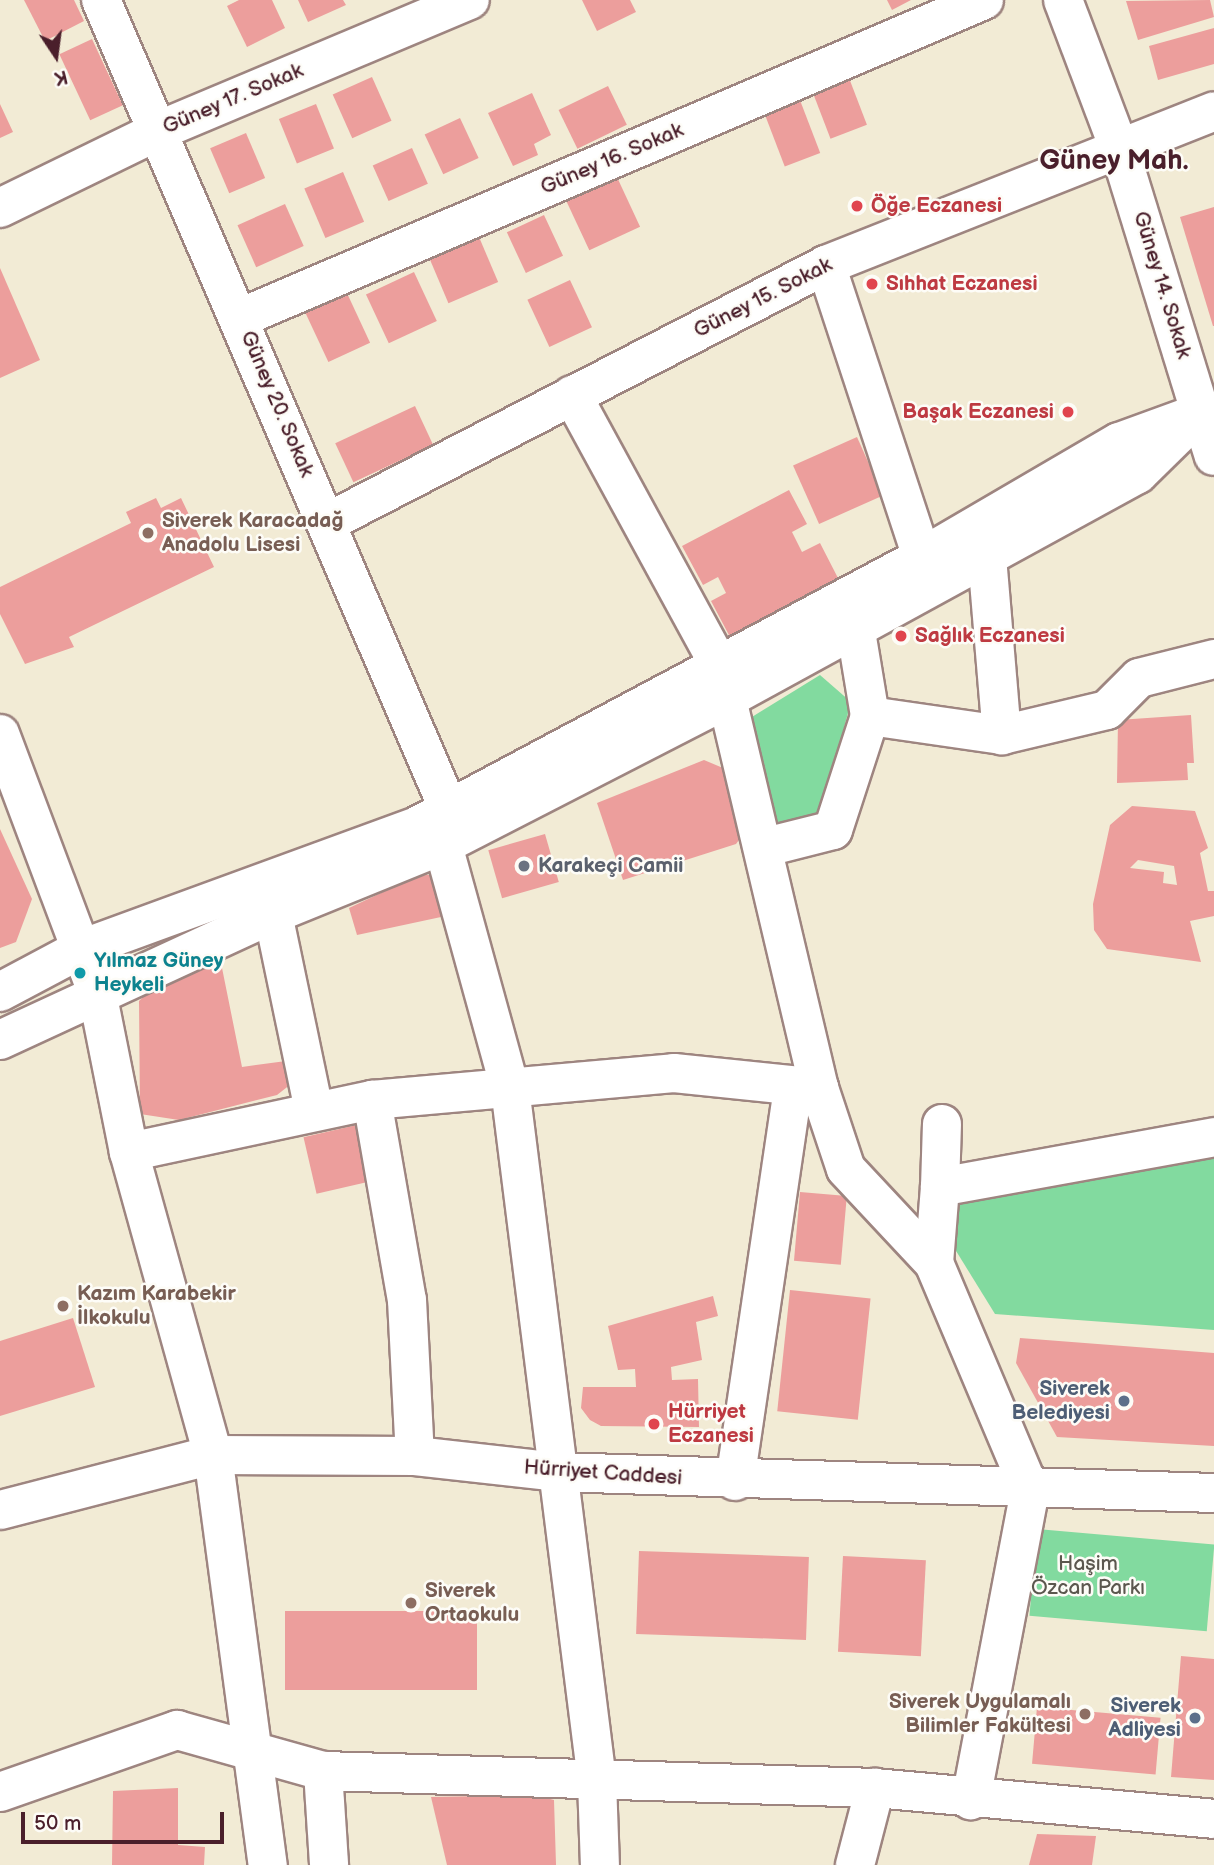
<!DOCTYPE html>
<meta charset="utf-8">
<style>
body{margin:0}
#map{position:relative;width:1214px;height:1865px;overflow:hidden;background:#f2ebd5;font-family:"Balsamiq Sans",sans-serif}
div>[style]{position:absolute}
.green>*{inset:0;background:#82da9f;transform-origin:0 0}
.building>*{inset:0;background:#ec9e9c;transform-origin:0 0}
.roads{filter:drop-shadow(2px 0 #9e8580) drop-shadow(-2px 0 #9e8580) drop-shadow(0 2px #9e8580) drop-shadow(0 -2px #9e8580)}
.minor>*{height:38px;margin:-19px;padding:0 19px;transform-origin:19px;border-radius:19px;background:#fff}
.major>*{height:38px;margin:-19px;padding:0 19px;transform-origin:19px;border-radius:19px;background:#fff}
.dots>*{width:19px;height:19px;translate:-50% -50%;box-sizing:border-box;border:4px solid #fdfcf7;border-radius:50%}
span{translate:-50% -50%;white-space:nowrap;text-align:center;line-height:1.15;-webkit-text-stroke:5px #fdfcf7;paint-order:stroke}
.street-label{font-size:21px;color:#4a1f2b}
.health-label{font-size:21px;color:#be3a42;font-weight:700}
.left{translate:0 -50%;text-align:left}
.right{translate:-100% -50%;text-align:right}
.education-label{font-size:21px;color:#785e54;font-weight:700}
.worship-label{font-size:21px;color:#5b616d;font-weight:700}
.culture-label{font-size:21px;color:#0d838f;font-weight:700}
.service-label{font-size:21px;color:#4e5e75;font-weight:700}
.park-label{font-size:21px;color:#5b574e}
.district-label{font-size:28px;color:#4a1f2b;font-weight:700}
.north{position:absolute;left:21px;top:21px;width:70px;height:70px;-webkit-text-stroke:5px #fdfcf7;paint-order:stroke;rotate:167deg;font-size:19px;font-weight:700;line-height:28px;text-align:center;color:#4a1f2b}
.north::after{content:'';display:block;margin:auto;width:24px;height:32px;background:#4a1f2b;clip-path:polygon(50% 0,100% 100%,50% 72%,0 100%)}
.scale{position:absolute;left:21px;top:1812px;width:203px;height:32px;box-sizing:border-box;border:4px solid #4a1f2b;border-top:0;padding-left:9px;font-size:21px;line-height:24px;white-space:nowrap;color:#4a1f2b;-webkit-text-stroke:5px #fdfcf7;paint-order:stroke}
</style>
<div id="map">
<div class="green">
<div style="clip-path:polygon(820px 675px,851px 702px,816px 831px,773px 830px,747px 720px)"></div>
<div style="clip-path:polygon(1214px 1158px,1214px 1330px,995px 1314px,953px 1246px,950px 1202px)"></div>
<div style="left:1037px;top:1529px;width:178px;height:87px;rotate:5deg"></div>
</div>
<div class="building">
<div style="clip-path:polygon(24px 0,74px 0,84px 21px,45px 41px)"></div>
<div style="clip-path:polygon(239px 0,272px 0,285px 28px,247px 47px,227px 6px)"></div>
<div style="clip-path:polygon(298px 0,343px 0,346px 5px,308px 22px)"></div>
<div style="clip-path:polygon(582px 0,630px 0,636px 12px,597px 31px)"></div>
<div style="clip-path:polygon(887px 0,911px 0,892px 10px)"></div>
<div style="clip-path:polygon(1210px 0,1214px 17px,1138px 40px,1126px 1px)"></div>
<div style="clip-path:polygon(1214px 28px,1214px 64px,1158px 80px,1149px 46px)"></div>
<div style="left:92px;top:39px;width:73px;height:36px;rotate:65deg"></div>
<div style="left:372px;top:77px;width:48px;height:43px;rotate:66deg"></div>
<div style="left:849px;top:78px;width:50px;height:39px;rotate:69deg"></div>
<div style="left:608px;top:86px;width:43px;height:55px;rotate:64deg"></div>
<div style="clip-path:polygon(532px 93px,551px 135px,534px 144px,538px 155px,513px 166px,488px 113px)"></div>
<div style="left:798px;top:95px;width:62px;height:38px;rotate:69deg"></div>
<div style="clip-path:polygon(0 104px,13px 132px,0 138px)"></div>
<div style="left:316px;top:104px;width:48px;height:40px;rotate:68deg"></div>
<div style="left:460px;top:118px;width:44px;height:39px;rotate:65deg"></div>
<div style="left:246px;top:133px;width:49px;height:39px;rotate:67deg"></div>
<div style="left:412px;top:148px;width:39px;height:43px;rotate:66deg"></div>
<div style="left:343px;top:172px;width:54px;height:42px;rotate:67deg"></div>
<div style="left:616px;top:175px;width:57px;height:56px;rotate:65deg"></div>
<div style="left:285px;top:204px;width:46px;height:52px;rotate:66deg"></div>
<div style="clip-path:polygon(1214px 207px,1214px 326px,1213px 326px,1180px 217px)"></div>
<div style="left:544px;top:215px;width:45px;height:41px;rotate:65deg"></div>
<div style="left:479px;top:237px;width:49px;height:54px;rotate:67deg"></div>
<div style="clip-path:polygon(0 268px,40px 360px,0 378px)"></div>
<div style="left:414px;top:272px;width:54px;height:53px;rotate:65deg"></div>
<div style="left:570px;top:280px;width:52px;height:47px;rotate:65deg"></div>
<div style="left:346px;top:291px;width:57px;height:46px;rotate:65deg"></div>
<div style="left:415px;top:406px;width:43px;height:88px;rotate:65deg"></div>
<div style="left:857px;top:437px;width:64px;height:70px;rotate:66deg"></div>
<div style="clip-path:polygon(789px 490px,807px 524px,792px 532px,802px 552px,820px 543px,839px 580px,730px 637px,711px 601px,726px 593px,718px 577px,703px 585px,682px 546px)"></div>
<div style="clip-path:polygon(156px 498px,161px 508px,181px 498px,214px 567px,69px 637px,74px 647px,25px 664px,0 614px,0 587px,131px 523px,126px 512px)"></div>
<div style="clip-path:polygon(1191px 715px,1194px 763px,1187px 763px,1188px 780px,1117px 783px,1118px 720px)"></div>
<div style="clip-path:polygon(704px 760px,723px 768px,742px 836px,736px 844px,623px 880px,597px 803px)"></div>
<div style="clip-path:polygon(evenodd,1132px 806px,1195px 811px,1208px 848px,1200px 853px,1208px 891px,1214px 891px,1214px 916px,1190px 921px,1201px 962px,1107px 949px,1094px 930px,1093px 904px,1110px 825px,1132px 806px,1138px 860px,1174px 866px,1177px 885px,1163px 883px,1164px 872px,1130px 868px,1138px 860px)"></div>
<div style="clip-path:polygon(0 829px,32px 899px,16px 942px,0 948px)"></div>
<div style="left:545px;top:834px;width:50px;height:59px;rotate:74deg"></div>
<div style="clip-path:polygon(437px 874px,455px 914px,357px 935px,349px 908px,417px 876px)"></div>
<div style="clip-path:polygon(220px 958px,242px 1067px,286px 1061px,291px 1084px,277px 1095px,179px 1120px,140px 1114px,139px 1001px,158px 983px)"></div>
<div style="left:361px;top:1124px;width:58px;height:59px;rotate:77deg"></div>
<div style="left:800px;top:1192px;width:47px;height:69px;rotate:5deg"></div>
<div style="left:790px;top:1290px;width:81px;height:122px;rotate:6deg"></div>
<div style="clip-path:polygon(713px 1296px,718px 1316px,696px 1322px,702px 1360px,671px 1367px,672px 1380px,698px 1379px,699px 1427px,601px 1426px,590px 1420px,581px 1408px,583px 1387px,636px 1387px,635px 1369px,618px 1370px,608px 1326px)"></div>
<div style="clip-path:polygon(73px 1318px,95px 1387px,0 1416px,0 1341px)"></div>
<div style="clip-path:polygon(1020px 1338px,1214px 1353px,1214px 1446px,1057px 1437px,1016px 1363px)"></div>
<div style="left:639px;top:1551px;width:170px;height:83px;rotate:2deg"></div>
<div style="left:843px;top:1556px;width:83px;height:96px;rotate:3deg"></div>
<div style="left:285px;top:1611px;width:192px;height:79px"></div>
<div style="clip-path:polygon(1181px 1656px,1214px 1659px,1214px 1780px,1171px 1777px)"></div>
<div style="left:1037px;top:1707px;width:124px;height:57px;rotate:5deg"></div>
<div style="clip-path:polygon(178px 1788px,178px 1845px,205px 1847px,204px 1865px,112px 1865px,113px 1791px)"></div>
<div style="clip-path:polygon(535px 1795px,554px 1800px,556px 1865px,447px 1865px,431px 1797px)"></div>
<div style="clip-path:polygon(1037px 1834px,1096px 1836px,1092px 1865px,1029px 1865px)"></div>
</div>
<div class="roads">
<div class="minor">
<div style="left:101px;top:0;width:882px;rotate:66.75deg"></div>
<div style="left:1063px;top:0;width:158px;rotate:69.3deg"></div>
<div style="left:1119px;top:148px;width:322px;rotate:72.9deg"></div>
<div style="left:0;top:208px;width:178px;rotate:-26deg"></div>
<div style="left:160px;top:130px;width:336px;rotate:-22.8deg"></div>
<div style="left:826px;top:265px;width:307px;rotate:71.8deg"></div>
<div style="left:240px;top:318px;width:809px;rotate:-23.14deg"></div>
<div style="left:572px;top:395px;width:307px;rotate:61.4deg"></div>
<div style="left:719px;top:665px;width:435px;rotate:76.7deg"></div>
<div style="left:819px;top:1088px;width:85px;rotate:71.6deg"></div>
<div style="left:846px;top:1169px;width:129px;rotate:46.9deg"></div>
<div style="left:934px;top:1263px;width:246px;rotate:67.1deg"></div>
<div style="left:1030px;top:1490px;width:316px;rotate:100.8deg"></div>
<div style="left:328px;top:522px;width:560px;rotate:-27.3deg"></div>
<div style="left:826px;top:265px;width:417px;rotate:-21.6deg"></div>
<div style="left:987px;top:557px;width:179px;rotate:85.2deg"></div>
<div style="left:870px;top:716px;width:133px;rotate:8.2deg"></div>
<div style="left:1002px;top:735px;width:108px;rotate:-13.4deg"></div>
<div style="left:1107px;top:710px;width:45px;rotate:-45deg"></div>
<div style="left:1139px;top:678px;width:77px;rotate:-14.2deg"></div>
<div style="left:0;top:734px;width:276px;rotate:69.4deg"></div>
<div style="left:97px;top:992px;width:163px;rotate:78.7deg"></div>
<div style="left:129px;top:1152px;width:314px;rotate:74.5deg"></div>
<div style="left:213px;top:1455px;width:414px;rotate:82.4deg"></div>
<div style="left:443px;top:845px;width:252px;rotate:74.6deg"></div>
<div style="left:510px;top:1088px;width:698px;rotate:82.84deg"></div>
<div style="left:597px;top:1781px;width:84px;rotate:88deg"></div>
<div style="left:766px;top:847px;width:69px;rotate:-14.2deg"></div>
<div style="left:833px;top:830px;width:120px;rotate:-72deg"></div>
<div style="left:870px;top:716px;width:92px;rotate:-99.4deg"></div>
<div style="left:273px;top:914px;width:201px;rotate:78.2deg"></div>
<div style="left:372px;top:1100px;width:203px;rotate:80.1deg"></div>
<div style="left:407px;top:1300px;width:156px;rotate:87.1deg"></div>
<div style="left:129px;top:1152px;width:249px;rotate:-12.1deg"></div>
<div style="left:372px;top:1100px;width:303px;rotate:-5.1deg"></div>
<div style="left:674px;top:1073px;width:146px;rotate:5.9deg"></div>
<div style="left:940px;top:1187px;width:63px;rotate:-88.2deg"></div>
<div style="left:934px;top:1263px;width:76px;rotate:-85.5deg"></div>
<div style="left:940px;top:1187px;width:279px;rotate:-10.3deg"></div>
<div style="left:735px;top:1481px;width:397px;rotate:-81.6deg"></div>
<div style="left:323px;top:1771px;width:94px;rotate:86.3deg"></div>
<div style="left:0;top:1792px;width:188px;rotate:-19.3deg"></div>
<div style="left:177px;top:1730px;width:152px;rotate:15.7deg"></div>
<div style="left:323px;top:1771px;width:552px;rotate:1.76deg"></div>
<div style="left:875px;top:1788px;width:340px;rotate:5.2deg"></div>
<div style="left:855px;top:1865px;width:80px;rotate:-75.4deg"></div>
</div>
<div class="major">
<div style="left:0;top:992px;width:92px;rotate:-28deg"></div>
<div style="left:81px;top:949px;width:358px;rotate:-20.1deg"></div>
<div style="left:417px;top:826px;width:572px;rotate:-28.04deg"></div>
<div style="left:922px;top:557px;width:228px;rotate:-30.3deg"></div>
<div style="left:1119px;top:442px;width:73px;rotate:-19.9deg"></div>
<div style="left:0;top:1040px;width:301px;rotate:-24.8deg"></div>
<div style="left:273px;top:914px;width:183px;rotate:-22.1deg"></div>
<div style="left:443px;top:845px;width:315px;rotate:-27.2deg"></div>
<div style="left:723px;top:701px;width:473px;rotate:-28.7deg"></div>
<div style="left:1138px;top:474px;width:88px;rotate:-44.5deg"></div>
<div style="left:0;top:1510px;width:220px;rotate:-14.5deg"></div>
<div style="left:213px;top:1455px;width:202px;rotate:0.3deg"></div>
<div style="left:415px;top:1456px;width:143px;rotate:6.4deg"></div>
<div style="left:557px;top:1472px;width:657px;rotate:1.83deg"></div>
</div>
</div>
<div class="dots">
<div style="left:857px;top:206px;background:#e0444e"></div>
<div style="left:872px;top:284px;background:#e0444e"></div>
<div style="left:1068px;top:412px;background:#e0444e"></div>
<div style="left:148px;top:533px;background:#8d6e63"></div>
<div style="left:901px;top:636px;background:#e0444e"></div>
<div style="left:524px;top:866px;background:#6b7280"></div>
<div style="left:80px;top:973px;background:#0f9aa8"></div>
<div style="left:63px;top:1306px;background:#8d6e63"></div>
<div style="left:1124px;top:1401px;background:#5c6f8a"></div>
<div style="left:654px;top:1424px;background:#e0444e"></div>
<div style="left:411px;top:1603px;background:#8d6e63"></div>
<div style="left:1085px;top:1714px;background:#8d6e63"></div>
<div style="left:1195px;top:1718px;background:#5c6f8a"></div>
</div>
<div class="street-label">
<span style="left:233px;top:99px;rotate:-23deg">Güney 17. Sokak</span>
<span style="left:612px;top:159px;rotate:-23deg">Güney 16. Sokak</span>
<span style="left:1162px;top:285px;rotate:73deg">Güney 14. Sokak</span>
<span style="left:763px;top:298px;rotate:-27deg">Güney 15. Sokak</span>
<span style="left:277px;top:404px;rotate:67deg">Güney 20. Sokak</span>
<span style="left:603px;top:1473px;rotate:4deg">Hürriyet Caddesi</span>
</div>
<div class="health-label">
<span class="left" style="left:871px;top:206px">Öğe Eczanesi</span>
<span class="left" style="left:886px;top:284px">Sıhhat Eczanesi</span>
<span class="right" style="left:1054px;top:412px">Başak Eczanesi</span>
<span class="left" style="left:915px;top:636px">Sağlık Eczanesi</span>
<span class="left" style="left:668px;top:1424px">Hürriyet<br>Eczanesi</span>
</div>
<div class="education-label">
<span class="left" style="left:162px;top:533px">Siverek Karacadağ<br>Anadolu Lisesi</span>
<span class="left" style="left:77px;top:1306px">Kazım Karabekir<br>İlkokulu</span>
<span class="left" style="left:425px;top:1603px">Siverek<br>Ortaokulu</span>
<span class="right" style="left:1071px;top:1714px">Siverek Uygulamalı<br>Bilimler Fakültesi</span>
</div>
<div class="worship-label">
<span class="left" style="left:538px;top:866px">Karakeçi Camii</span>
</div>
<div class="culture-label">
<span class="left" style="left:94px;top:973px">Yılmaz Güney<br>Heykeli</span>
</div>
<div class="service-label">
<span class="right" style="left:1110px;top:1401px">Siverek<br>Belediyesi</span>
<span class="right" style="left:1181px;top:1718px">Siverek<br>Adliyesi</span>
</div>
<div class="park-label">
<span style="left:1088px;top:1576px">Haşim<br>Özcan Parkı</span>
</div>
<div class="district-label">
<span style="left:1114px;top:161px">Güney Mah.</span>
</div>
<div class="north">K</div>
<div class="scale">50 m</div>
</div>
